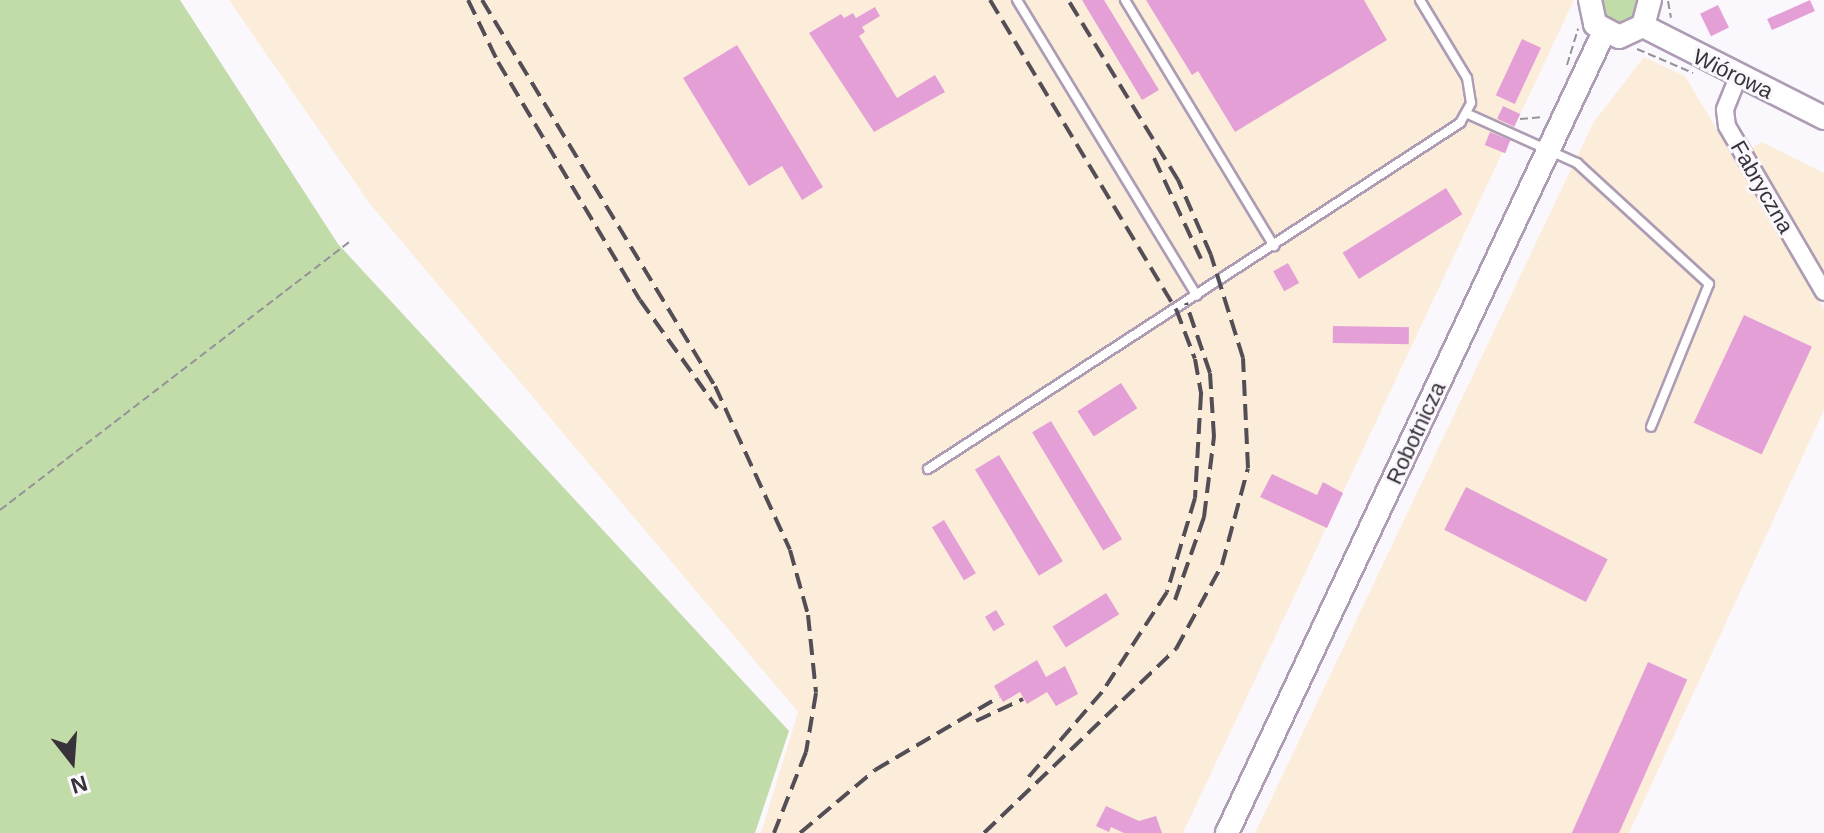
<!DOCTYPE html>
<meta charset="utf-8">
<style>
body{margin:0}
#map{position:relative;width:1824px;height:833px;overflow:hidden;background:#fbf8fd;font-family:Helvetica,sans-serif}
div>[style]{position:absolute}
.industrial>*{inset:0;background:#fbedda}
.green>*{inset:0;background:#c1dba9}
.building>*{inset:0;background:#e4a0d6;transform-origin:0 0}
.path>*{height:2px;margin-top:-1px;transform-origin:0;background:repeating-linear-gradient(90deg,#969299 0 8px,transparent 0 12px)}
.roads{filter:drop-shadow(2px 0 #ad9cb4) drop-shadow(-2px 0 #ad9cb4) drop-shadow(0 2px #ad9cb4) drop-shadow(0 -2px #ad9cb4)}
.lane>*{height:8px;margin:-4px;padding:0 4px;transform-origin:4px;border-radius:4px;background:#fff}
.street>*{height:16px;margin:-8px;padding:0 8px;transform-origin:8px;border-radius:8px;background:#fff}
.secondary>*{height:22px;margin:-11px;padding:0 11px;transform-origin:11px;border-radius:11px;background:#fff}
.rail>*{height:4px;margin-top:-2px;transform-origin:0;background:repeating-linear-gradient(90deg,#534d56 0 16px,transparent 0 24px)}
span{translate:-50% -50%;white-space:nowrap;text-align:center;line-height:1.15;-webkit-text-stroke:6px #fbf8fd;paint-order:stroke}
.street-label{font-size:22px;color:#38323b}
.north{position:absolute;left:32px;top:721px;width:80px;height:80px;-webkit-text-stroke:6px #fbf8fd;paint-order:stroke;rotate:163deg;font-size:22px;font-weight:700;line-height:32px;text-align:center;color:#38323b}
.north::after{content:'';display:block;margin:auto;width:28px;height:36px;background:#38323b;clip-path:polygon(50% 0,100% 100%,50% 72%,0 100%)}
</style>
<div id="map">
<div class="industrial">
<div style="clip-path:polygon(229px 0,1574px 0,1183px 833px,761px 833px,798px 712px,370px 204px)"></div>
<div style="clip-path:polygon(1644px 57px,1685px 76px,1824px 309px,1824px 410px,1629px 833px,1255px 833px,1593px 123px)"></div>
<div style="clip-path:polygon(1762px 142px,1824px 173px,1824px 273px,1751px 149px)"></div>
</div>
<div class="green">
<div style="clip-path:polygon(0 0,180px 0,338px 244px,789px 731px,755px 833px,0 833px)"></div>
<div style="clip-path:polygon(1603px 0,1638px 0,1635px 20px,1617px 26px,1606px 19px)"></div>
</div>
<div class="building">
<div style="clip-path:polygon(1082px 0,1104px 0,1159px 90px,1142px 100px)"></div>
<div style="clip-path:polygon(1146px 0,1364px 0,1387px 40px,1235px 132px,1198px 71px,1192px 75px)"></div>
<div style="left:1810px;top:0;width:12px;height:47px;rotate:66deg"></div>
<div style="left:1718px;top:5px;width:25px;height:20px;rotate:64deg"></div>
<div style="clip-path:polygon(875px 7px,880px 16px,862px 27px,865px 32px,859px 36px,897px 98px,935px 75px,945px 92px,874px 132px,809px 33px,841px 14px,844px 18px,853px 13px,856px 18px)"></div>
<div style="left:1522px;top:39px;width:21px;height:62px;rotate:25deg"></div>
<div style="clip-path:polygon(737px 45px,823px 187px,802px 200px,782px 166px,749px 186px,683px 78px)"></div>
<div style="left:1503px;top:106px;width:19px;height:14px;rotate:25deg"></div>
<div style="left:1490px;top:132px;width:22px;height:14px;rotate:22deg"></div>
<div style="left:1446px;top:188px;width:31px;height:122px;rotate:58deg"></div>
<div style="left:1288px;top:263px;width:23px;height:17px;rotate:61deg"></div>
<div style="left:1744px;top:315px;width:75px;height:119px;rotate:25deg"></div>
<div style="left:1333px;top:326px;width:76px;height:17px;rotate:1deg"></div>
<div style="left:1121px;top:383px;width:30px;height:52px;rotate:57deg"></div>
<div style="left:1051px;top:421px;width:138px;height:22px;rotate:59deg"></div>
<div style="left:999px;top:455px;width:124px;height:28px;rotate:59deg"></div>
<div style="clip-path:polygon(1272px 474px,1317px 495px,1323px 482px,1343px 493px,1327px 528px,1260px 497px)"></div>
<div style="left:1466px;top:487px;width:159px;height:48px;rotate:27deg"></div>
<div style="left:944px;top:520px;width:62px;height:14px;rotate:59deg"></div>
<div style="left:1106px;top:593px;width:25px;height:63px;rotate:58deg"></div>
<div style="left:996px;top:610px;width:17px;height:13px;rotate:59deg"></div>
<div style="clip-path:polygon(1037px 660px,1046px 677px,1065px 666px,1078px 694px,1056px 706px,1047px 692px,1027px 704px,1020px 692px,1003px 702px,994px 686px)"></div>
<div style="left:1648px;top:662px;width:43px;height:188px;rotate:24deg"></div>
<div style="clip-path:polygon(1106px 806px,1139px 821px,1156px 816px,1162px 833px,1124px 833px,1111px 827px,1109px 832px,1096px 826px)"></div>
</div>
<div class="path">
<div style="left:1668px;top:1px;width:17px;rotate:80deg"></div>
<div style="left:1637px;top:49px;width:61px;rotate:23.2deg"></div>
<div style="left:1567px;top:65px;width:38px;rotate:-73deg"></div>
<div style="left:1520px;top:119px;width:23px;rotate:-5deg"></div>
<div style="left:0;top:510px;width:440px;rotate:-37.5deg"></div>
</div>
<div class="roads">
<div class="lane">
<div style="left:1017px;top:0;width:346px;rotate:58.7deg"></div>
<div style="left:1125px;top:0;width:288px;rotate:58.8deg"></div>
<div style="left:1468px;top:114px;width:120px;rotate:24.2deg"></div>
<div style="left:1577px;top:163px;width:179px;rotate:42.5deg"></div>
<div style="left:1709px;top:284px;width:154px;rotate:112.1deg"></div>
<div style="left:928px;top:469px;width:635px;rotate:-33.04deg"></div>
<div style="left:1460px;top:123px;width:23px;rotate:-61deg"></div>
<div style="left:1471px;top:103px;width:25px;rotate:-99deg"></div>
<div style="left:1467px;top:78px;width:91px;rotate:-121.1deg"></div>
</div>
<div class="street">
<div style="left:1738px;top:77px;width:35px;rotate:112deg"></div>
<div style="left:1725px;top:110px;width:16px;rotate:83deg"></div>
<div style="left:1727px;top:126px;width:192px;rotate:59.7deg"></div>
</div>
<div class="secondary">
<div style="left:1590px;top:0;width:25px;rotate:78deg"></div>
<div style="left:1595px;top:24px;width:27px;rotate:28deg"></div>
<div style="left:1619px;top:37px;width:26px;rotate:-25deg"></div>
<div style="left:1643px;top:26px;width:27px;rotate:-75deg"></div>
<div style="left:1643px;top:26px;width:203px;rotate:26.9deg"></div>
<div style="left:1227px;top:833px;width:885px;rotate:-64.8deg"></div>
</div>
</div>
<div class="rail">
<div style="left:468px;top:0;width:69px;rotate:64.2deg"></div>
<div style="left:498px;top:62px;width:277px;rotate:59.2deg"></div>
<div style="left:640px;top:300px;width:133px;rotate:54.5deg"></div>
<div style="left:482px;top:0;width:451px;rotate:58.9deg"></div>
<div style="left:715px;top:386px;width:180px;rotate:65.4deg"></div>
<div style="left:790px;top:550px;width:67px;rotate:74.5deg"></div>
<div style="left:808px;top:615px;width:78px;rotate:84.1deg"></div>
<div style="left:816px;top:693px;width:60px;rotate:99.6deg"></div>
<div style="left:806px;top:752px;width:87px;rotate:111.6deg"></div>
<div style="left:990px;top:0;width:361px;rotate:59deg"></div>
<div style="left:1176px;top:309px;width:53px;rotate:69.2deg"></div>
<div style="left:1195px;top:359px;width:36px;rotate:80deg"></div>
<div style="left:1201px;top:394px;width:104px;rotate:93.3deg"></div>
<div style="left:1195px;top:498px;width:98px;rotate:106.6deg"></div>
<div style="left:1167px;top:592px;width:119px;rotate:123deg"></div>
<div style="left:1102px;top:692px;width:116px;rotate:130.8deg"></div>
<div style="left:1154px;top:158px;width:111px;rotate:65deg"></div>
<div style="left:1175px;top:600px;width:88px;rotate:-70.7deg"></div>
<div style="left:1204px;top:517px;width:81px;rotate:-82.9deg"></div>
<div style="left:1214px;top:437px;width:64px;rotate:-93.6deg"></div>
<div style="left:1210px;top:373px;width:74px;rotate:-108.9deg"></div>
<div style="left:976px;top:721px;width:52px;rotate:-25.1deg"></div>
<div style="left:800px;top:833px;width:98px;rotate:-40deg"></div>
<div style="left:875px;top:770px;width:144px;rotate:-30.5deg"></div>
<div style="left:984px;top:833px;width:266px;rotate:-43.8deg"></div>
<div style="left:1176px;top:649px;width:96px;rotate:-61.3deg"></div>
<div style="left:1222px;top:565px;width:100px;rotate:-75deg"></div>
<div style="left:1248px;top:468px;width:110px;rotate:-92.6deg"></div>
<div style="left:1243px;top:358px;width:108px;rotate:-107.3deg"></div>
<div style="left:1211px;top:255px;width:82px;rotate:-113.7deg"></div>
<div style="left:1178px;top:180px;width:211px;rotate:-121.4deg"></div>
</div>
<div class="street-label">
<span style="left:1733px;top:74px;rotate:26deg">Wiórowa</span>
<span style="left:1762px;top:187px;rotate:60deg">Fabryczna</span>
<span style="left:1416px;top:433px;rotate:-65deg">Robotnicza</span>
</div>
<div class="north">N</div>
</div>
